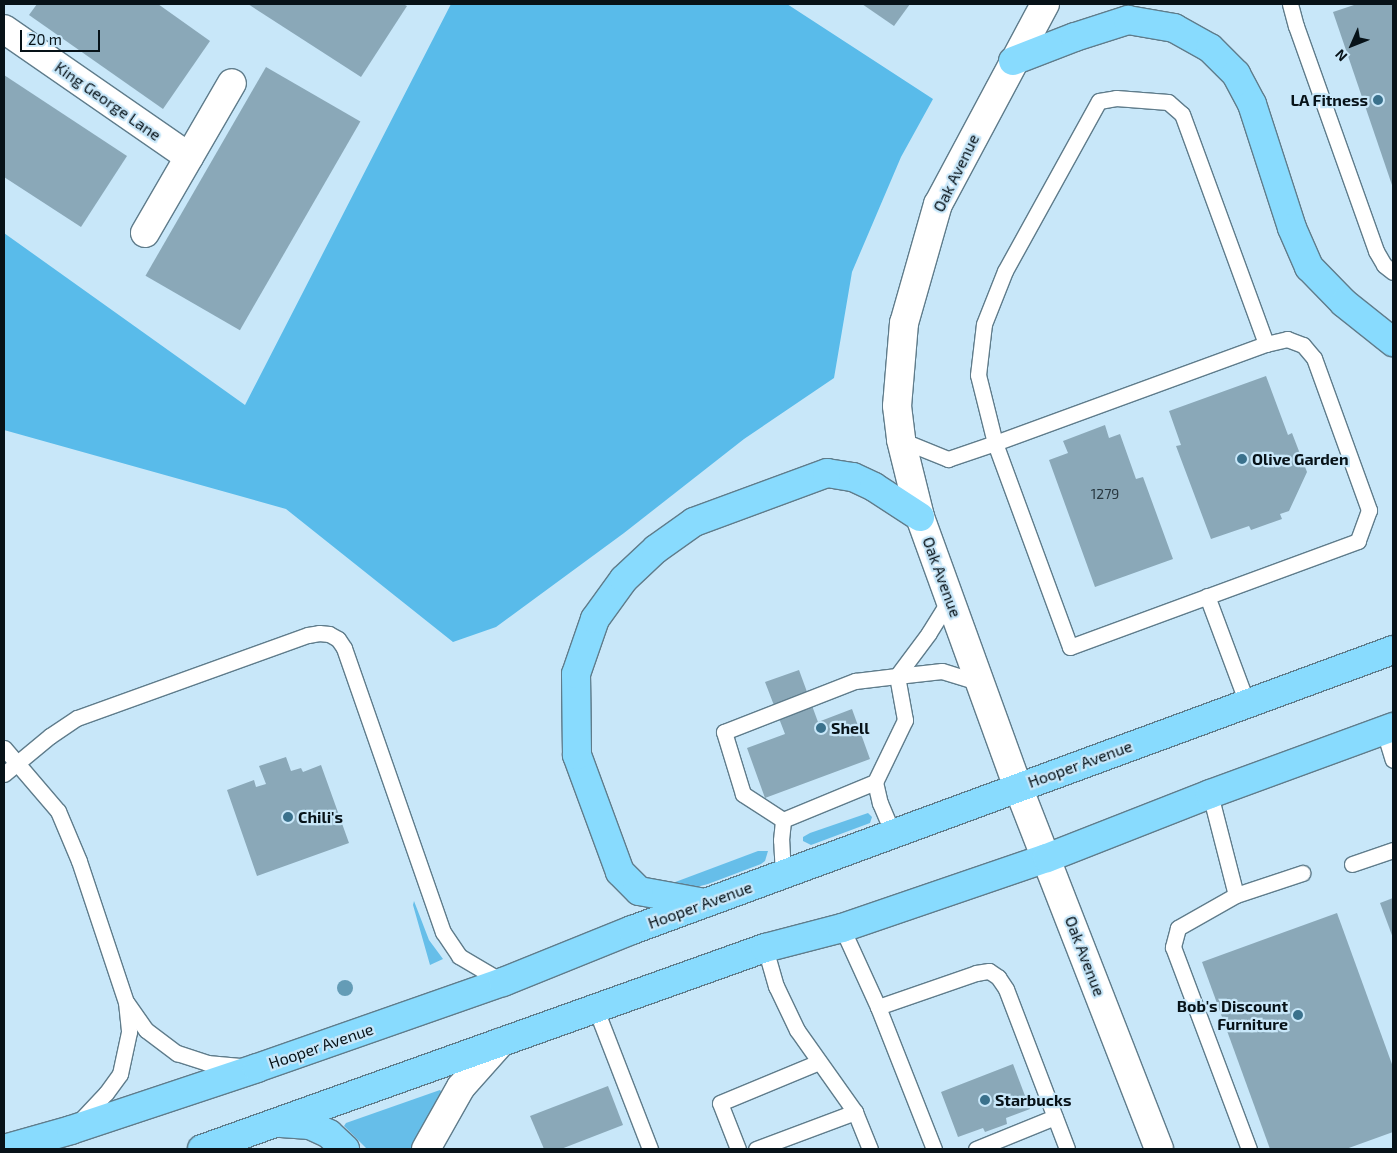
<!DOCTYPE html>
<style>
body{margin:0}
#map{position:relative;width:1397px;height:1153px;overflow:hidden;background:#c8e7f9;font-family:"Exo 2",sans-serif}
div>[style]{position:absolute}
.green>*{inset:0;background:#66bee9}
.forest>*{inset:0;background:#59bbea}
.building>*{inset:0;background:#8aa8b8;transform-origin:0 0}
.roads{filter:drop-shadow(1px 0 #5f7c8b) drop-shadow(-1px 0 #5f7c8b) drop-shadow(0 1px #5f7c8b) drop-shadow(0 -1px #5f7c8b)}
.service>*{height:15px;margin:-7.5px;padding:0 7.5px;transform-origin:7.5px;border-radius:7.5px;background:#fff}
.minor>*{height:28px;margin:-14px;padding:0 14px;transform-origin:14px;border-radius:14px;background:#fff}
.tertiary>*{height:28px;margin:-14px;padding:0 14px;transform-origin:14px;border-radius:14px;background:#fff}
.primary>*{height:28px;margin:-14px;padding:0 14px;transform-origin:14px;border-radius:14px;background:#88dbfe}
.trees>*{width:16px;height:16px;margin:-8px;border-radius:50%;background:#649cb6}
.dots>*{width:14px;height:14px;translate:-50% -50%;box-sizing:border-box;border:2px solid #c8e7f9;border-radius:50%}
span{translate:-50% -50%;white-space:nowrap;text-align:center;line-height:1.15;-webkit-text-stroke:4.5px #c8e7f9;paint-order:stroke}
.number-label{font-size:14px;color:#283840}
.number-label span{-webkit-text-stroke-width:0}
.poi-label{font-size:16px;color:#071218;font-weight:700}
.right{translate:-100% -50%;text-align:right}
.left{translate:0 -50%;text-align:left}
.street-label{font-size:16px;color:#071218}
.frame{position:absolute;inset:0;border:5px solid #071218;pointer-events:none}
.north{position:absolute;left:1327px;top:20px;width:50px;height:50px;-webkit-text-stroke:4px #c8e7f9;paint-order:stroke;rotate:226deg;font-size:14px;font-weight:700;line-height:20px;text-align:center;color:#071218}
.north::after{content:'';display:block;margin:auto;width:18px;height:22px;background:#071218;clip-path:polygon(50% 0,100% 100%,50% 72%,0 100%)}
.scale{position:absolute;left:20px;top:30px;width:80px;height:22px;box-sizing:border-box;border:2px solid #071218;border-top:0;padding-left:6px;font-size:15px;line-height:18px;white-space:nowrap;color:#071218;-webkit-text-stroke:4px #c8e7f9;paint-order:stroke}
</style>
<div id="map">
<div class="green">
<div style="clip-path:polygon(868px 813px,872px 817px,870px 823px,811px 845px,803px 841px,803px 837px,810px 833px)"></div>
<div style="clip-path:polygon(758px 851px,768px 851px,765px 861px,761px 864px,708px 884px,685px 890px,662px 887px)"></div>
<div style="clip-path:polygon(414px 901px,429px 940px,443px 959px,430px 965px,413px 905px)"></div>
<div style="clip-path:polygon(440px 1090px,443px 1094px,412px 1149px,367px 1149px,344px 1126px,346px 1123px)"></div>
</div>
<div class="forest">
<div style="clip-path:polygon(451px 4px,787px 4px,933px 99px,901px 157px,852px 272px,834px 378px,744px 439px,624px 533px,496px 627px,453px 642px,286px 509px,4px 430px,4px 233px,245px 405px)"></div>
</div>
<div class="building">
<div style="clip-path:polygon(37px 4px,158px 4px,210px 41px,163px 109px,29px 15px)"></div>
<div style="clip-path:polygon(248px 4px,403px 4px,407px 6px,361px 77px)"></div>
<div style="clip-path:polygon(862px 4px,910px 4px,894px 26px)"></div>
<div style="clip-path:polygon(1357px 4px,1393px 4px,1393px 188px,1333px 12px)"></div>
<div style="left:266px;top:67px;width:109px;height:241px;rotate:30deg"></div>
<div style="clip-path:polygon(4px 75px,127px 156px,81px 227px,4px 177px)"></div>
<div style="clip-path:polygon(1266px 376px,1288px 435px,1292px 433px,1307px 472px,1289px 511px,1280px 514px,1282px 519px,1251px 530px,1249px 526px,1211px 539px,1176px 446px,1181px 445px,1169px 411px)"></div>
<div style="clip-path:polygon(1105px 425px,1109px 438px,1120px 434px,1136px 479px,1143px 477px,1173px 559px,1095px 587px,1049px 460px,1068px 453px,1063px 441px)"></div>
<div style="clip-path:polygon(799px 670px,818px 722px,852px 709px,870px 759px,765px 798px,747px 748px,785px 734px,765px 682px)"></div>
<div style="clip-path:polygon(286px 757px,291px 771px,301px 768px,303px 772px,321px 765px,349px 843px,257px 876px,227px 790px,254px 780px,256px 787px,266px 784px,259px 766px)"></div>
<div style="clip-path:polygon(1393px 898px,1393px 938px,1380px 903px)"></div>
<div style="clip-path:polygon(1337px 913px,1393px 1067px,1393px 1132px,1346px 1149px,1270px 1149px,1202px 962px)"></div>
<div style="clip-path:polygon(1013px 1064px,1030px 1109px,1006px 1118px,1007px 1124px,985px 1132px,983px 1128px,958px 1137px,941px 1092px)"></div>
<div style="clip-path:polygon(608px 1086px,623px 1125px,561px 1149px,544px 1149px,530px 1116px)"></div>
</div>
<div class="roads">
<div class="service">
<div style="left:1290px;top:4px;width:23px;rotate:75deg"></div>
<div style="left:1296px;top:26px;width:239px;rotate:70.4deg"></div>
<div style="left:1376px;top:251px;width:16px;rotate:60deg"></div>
<div style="left:1384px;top:265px;width:11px;rotate:38deg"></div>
<div style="left:901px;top:440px;width:51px;rotate:22deg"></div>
<div style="left:948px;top:459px;width:50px;rotate:-18.8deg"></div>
<div style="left:995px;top:443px;width:289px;rotate:-20.1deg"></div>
<div style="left:1266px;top:344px;width:22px;rotate:-13deg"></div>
<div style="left:1287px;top:339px;width:17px;rotate:21deg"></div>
<div style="left:1303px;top:345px;width:17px;rotate:50deg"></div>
<div style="left:1314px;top:358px;width:162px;rotate:70.1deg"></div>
<div style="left:1369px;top:510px;width:33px;rotate:110deg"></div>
<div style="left:1358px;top:541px;width:307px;rotate:159.8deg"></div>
<div style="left:1070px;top:647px;width:217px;rotate:-110.2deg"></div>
<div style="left:995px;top:443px;width:70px;rotate:-104deg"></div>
<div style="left:978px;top:375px;width:51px;rotate:-83.3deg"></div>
<div style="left:984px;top:324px;width:57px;rotate:-68.4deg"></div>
<div style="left:1005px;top:271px;width:194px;rotate:-61.1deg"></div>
<div style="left:1099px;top:101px;width:17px;rotate:-10deg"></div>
<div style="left:1116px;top:98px;width:52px;rotate:4.4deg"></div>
<div style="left:1168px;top:102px;width:18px;rotate:41deg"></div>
<div style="left:1182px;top:114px;width:245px;rotate:69.9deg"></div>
<div style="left:1207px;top:596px;width:114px;rotate:69.5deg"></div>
<div style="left:950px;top:599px;width:40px;rotate:122deg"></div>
<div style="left:929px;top:633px;width:54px;rotate:126.7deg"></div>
<div style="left:897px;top:676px;width:45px;rotate:79.7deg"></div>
<div style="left:905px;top:720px;width:69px;rotate:115.8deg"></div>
<div style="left:875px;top:782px;width:100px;rotate:157.6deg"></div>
<div style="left:783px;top:820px;width:48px;rotate:-147deg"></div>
<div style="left:743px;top:794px;width:65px;rotate:-107deg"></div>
<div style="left:724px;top:732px;width:141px;rotate:-21.3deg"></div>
<div style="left:855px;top:681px;width:42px;rotate:-6.8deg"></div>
<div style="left:897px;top:676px;width:45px;rotate:-6.3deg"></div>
<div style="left:942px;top:671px;width:41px;rotate:17.1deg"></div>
<div style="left:1384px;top:731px;width:30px;rotate:73deg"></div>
<div style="left:4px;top:748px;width:83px;rotate:49.4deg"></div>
<div style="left:58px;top:811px;width:54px;rotate:67.2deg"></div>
<div style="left:79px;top:861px;width:149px;rotate:71.6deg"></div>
<div style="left:126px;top:1002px;width:30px;rotate:84deg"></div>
<div style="left:129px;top:1032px;width:43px;rotate:102.1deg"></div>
<div style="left:120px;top:1074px;width:24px;rotate:126deg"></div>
<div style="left:106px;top:1093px;width:41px;rotate:133deg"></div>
<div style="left:4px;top:774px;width:60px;rotate:-39.6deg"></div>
<div style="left:50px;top:736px;width:32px;rotate:-34deg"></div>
<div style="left:77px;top:718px;width:245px;rotate:-19.8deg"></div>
<div style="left:308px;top:635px;width:11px;rotate:-10deg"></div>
<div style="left:319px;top:633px;width:10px;rotate:6deg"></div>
<div style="left:329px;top:634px;width:10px;rotate:29deg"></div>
<div style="left:338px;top:639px;width:11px;rotate:56deg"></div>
<div style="left:344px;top:648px;width:301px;rotate:70.8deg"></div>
<div style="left:443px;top:932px;width:29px;rotate:56deg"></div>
<div style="left:459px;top:956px;width:51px;rotate:30.6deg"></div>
<div style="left:875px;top:782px;width:22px;rotate:77deg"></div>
<div style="left:880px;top:803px;width:33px;rotate:67deg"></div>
<div style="left:1210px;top:794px;width:104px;rotate:75.6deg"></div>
<div style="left:1236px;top:895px;width:67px;rotate:150.4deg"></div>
<div style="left:1178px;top:928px;width:20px;rotate:105deg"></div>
<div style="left:1173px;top:947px;width:216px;rotate:69.4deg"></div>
<div style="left:1352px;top:864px;width:43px;rotate:-18.9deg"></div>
<div style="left:783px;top:875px;width:35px;rotate:-93deg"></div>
<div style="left:781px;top:840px;width:20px;rotate:-84deg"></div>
<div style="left:1236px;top:895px;width:70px;rotate:-18.4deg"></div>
<div style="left:842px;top:928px;width:87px;rotate:65.5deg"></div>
<div style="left:878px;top:1007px;width:153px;rotate:68.5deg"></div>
<div style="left:765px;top:948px;width:40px;rotate:74deg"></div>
<div style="left:776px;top:986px;width:49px;rotate:64.5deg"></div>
<div style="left:797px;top:1030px;width:100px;rotate:54.7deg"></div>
<div style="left:855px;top:1112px;width:40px;rotate:68deg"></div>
<div style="left:127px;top:1003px;width:33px;rotate:55deg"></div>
<div style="left:146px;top:1030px;width:39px;rotate:37deg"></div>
<div style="left:177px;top:1053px;width:32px;rotate:18deg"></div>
<div style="left:207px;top:1063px;width:36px;rotate:5deg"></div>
<div style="left:595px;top:1007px;width:152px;rotate:68.8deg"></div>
<div style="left:878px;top:1007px;width:104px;rotate:-19.1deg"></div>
<div style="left:976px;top:973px;width:13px;rotate:-9deg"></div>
<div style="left:989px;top:971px;width:11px;rotate:34deg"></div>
<div style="left:998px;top:977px;width:14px;rotate:56deg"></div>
<div style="left:1006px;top:989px;width:171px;rotate:69.1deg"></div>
<div style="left:738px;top:1149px;width:49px;rotate:-111.4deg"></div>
<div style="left:720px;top:1103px;width:107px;rotate:-22.5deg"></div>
<div style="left:756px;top:1149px;width:106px;rotate:-20.5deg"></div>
<div style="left:976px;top:1149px;width:85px;rotate:-22.1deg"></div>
</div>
<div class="minor">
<div style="left:4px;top:29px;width:225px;rotate:34.7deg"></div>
<div style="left:145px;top:233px;width:173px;rotate:-59.9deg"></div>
<div style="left:426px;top:1149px;width:71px;rotate:-60.6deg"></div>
<div style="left:461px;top:1087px;width:60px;rotate:-48.4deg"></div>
</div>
<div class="tertiary">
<div style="left:1045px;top:4px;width:227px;rotate:118.1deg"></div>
<div style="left:938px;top:204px;width:124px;rotate:105.9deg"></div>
<div style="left:904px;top:323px;width:83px;rotate:94.8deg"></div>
<div style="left:897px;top:406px;width:34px;rotate:83deg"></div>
<div style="left:901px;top:440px;width:79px;rotate:76.1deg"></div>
<div style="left:920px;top:517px;width:287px;rotate:70.1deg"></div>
<div style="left:1018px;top:787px;width:388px;rotate:68.7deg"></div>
</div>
<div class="primary">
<div style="left:1013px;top:61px;width:66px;rotate:-21.2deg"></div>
<div style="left:1075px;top:37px;width:56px;rotate:-17.8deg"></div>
<div style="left:1128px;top:20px;width:47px;rotate:9.9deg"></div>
<div style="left:1174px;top:28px;width:41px;rotate:29.1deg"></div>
<div style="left:1210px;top:48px;width:37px;rotate:45deg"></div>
<div style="left:1236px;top:74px;width:34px;rotate:62deg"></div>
<div style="left:1252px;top:104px;width:130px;rotate:72.1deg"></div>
<div style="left:1292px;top:228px;width:43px;rotate:66.4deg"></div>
<div style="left:1309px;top:267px;width:50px;rotate:45.8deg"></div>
<div style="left:1344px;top:303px;width:63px;rotate:38.5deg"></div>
<div style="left:705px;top:903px;width:67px;rotate:-169.7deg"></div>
<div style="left:639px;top:891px;width:27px;rotate:-135deg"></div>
<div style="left:620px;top:872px;width:125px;rotate:-110.2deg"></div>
<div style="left:577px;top:755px;width:81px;rotate:-90.7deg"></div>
<div style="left:576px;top:674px;width:58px;rotate:-70.9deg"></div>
<div style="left:595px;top:619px;width:49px;rotate:-54.1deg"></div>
<div style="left:624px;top:579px;width:44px;rotate:-43.2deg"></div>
<div style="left:656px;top:549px;width:47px;rotate:-35.4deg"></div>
<div style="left:694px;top:522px;width:142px;rotate:-20.2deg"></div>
<div style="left:827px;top:473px;width:26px;rotate:9deg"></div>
<div style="left:853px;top:477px;width:23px;rotate:25deg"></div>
<div style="left:874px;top:487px;width:55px;rotate:33.1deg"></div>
<div style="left:281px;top:1123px;width:29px;rotate:4deg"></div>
<div style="left:310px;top:1125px;width:21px;rotate:25deg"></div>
<div style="left:329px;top:1134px;width:22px;rotate:43deg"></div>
<div style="left:4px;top:1149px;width:70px;rotate:-15.8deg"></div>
<div style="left:71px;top:1130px;width:196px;rotate:-18.4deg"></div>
<div style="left:257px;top:1068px;width:261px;rotate:-19.3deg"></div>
<div style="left:503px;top:982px;width:139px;rotate:-22deg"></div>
<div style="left:632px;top:930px;width:811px;rotate:-20.2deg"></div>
<div style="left:202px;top:1149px;width:598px;rotate:-19.65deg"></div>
<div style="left:765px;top:948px;width:80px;rotate:-14.6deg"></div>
<div style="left:842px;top:928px;width:217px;rotate:-18.9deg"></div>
<div style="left:1047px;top:858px;width:175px;rotate:-21.4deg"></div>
<div style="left:1210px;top:794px;width:195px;rotate:-20.1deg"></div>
</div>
</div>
<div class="trees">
<div style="left:345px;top:988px"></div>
</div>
<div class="dots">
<div style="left:1378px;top:100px;background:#3a718c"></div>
<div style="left:1242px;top:459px;background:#3a718c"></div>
<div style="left:821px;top:728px;background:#3a718c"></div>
<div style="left:288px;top:817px;background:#3a718c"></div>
<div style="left:1298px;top:1015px;background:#3a718c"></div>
<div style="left:985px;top:1100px;background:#3a718c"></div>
</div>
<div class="number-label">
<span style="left:1105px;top:494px">1279</span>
</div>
<div class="poi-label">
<span class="right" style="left:1368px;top:100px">LA Fitness</span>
<span class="left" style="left:1252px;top:459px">Olive Garden</span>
<span class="left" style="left:831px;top:728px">Shell</span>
<span class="left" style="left:298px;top:817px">Chili's</span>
<span class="right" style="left:1288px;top:1015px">Bob's Discount<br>Furniture</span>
<span class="left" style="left:995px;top:1100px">Starbucks</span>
</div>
<div class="street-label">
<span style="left:108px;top:101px;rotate:35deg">King George Lane</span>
<span style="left:956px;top:173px;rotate:-64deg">Oak Avenue</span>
<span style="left:942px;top:577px;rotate:70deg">Oak Avenue</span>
<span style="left:1080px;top:764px;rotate:-20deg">Hooper Avenue</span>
<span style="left:700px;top:905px;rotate:-20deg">Hooper Avenue</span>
<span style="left:1085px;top:956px;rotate:69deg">Oak Avenue</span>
<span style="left:321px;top:1046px;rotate:-19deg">Hooper Avenue</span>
</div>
<div class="frame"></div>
<div class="north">N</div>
<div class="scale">20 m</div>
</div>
